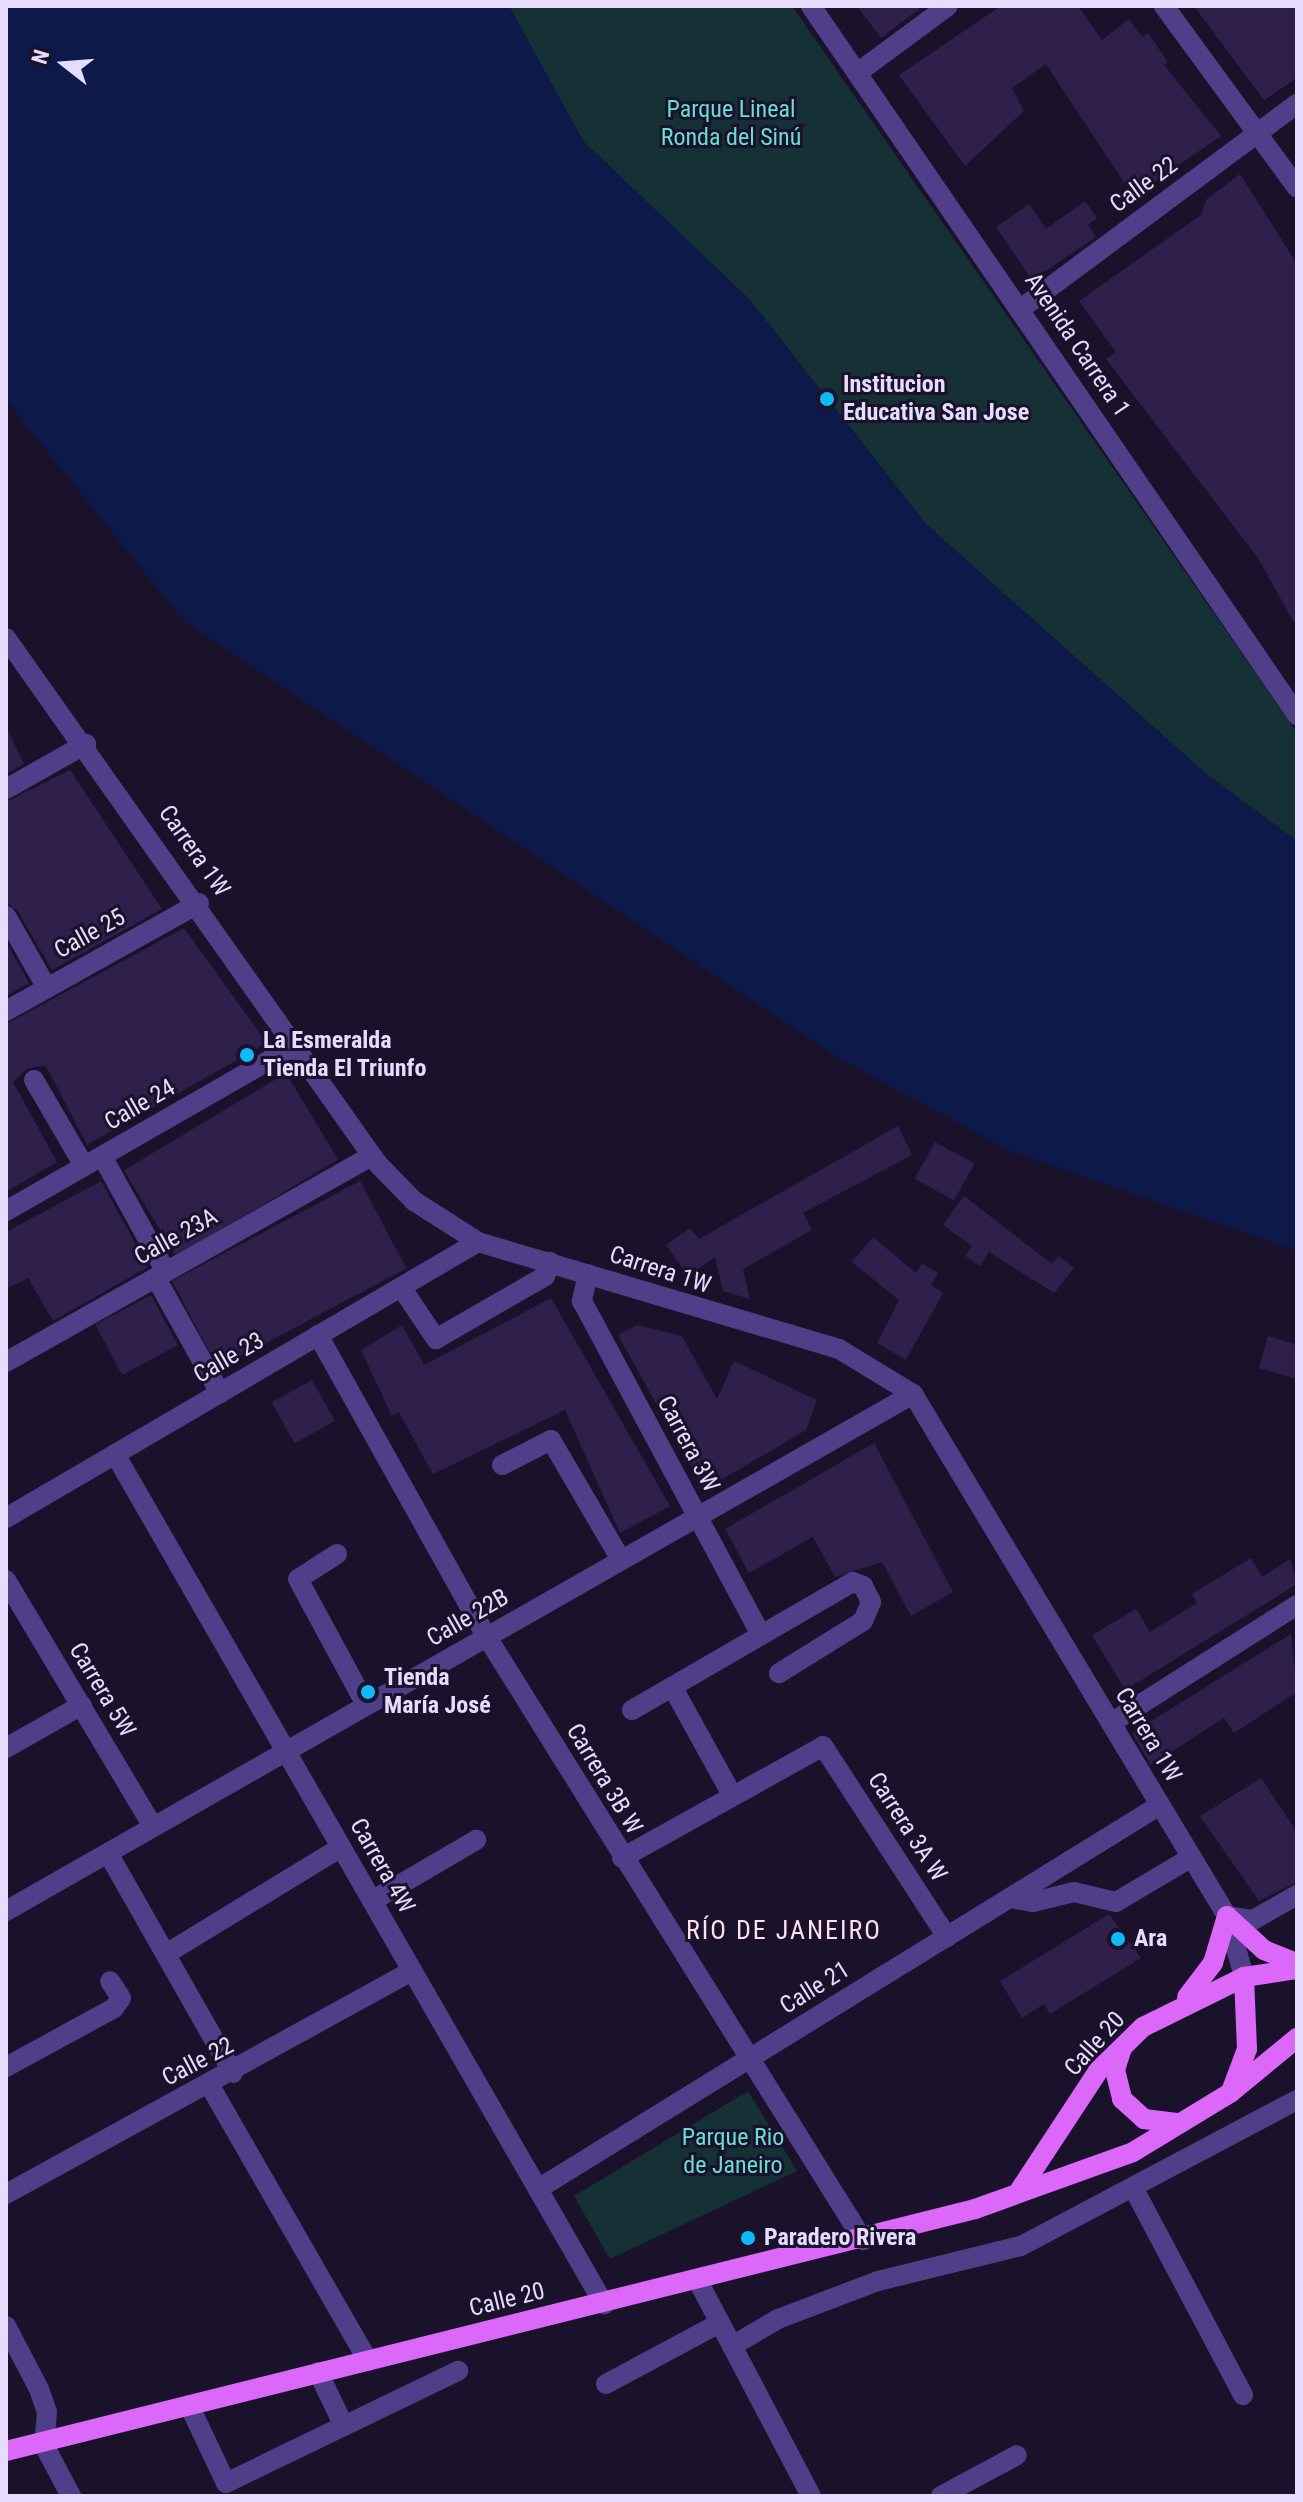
<!DOCTYPE html>
<meta charset="utf-8">
<style>
body{margin:0}
#map{position:relative;width:1303px;height:2502px;overflow:hidden;background:#1a122b;font-family:"Roboto Condensed",sans-serif}
div>[style]{position:absolute}
.green>*{inset:0;background:#153135}
.water>*{inset:0;background:#0d1949}
.building>*{inset:0;background:#2f1f4b;transform-origin:0 0}
.minor>*{height:20px;margin:-10px;padding:0 10px;transform-origin:10px;border-radius:10px;background:#4e3f88}
.major>*{height:20px;margin:-10px;padding:0 10px;transform-origin:10px;border-radius:10px;background:#dc68fa}
.dots>*{width:22px;height:22px;translate:-50% -50%;box-sizing:border-box;border:4px solid #1a122b;border-radius:50%}
span{translate:-50% -50%;white-space:nowrap;text-align:center;line-height:1.15;-webkit-text-stroke:6px #1a122b;paint-order:stroke}
.park-label{font-size:24px;color:#69ded4}
.street-label{font-size:24px;color:#e6ddfe}
.poi-label{font-size:24px;color:#e6ddfe;font-weight:700}
.left{translate:0 -50%;text-align:left}
.neighbourhood-label{font-size:26px;color:#fedfee;letter-spacing:2px}
.frame{position:absolute;inset:0;border:8px solid #e6ddfe;pointer-events:none}
.north{position:absolute;left:24px;top:24px;width:80px;height:80px;-webkit-text-stroke:6px #1a122b;paint-order:stroke;rotate:287deg;font-size:22px;font-weight:700;line-height:32px;text-align:center;color:#e6ddfe}
.north::after{content:'';display:block;margin:auto;width:28px;height:36px;background:#e6ddfe;clip-path:polygon(50% 0,100% 100%,50% 72%,0 100%)}
</style>
<div id="map">
<div class="green">
<div style="clip-path:polygon(509px 6px,792px 6px,1297px 733px,1297px 841px,1204px 772px,926px 524px,749px 299px,583px 141px)"></div>
<div style="clip-path:polygon(748px 2091px,797px 2171px,610px 2259px,574px 2196px)"></div>
</div>
<div class="water">
<div style="clip-path:polygon(6px 6px,509px 6px,583px 141px,749px 299px,926px 524px,1204px 772px,1297px 841px,1297px 1251px,1008px 1150px,838px 1058px,183px 620px,6px 400px)"></div>
</div>
<div class="building">
<div style="clip-path:polygon(857px 6px,923px 6px,881px 38px)"></div>
<div style="clip-path:polygon(1001px 6px,1078px 6px,1102px 40px,1129px 19px,1142px 37px,1148px 33px,1168px 62px,1164px 65px,1221px 136px,1133px 196px,1046px 64px,1012px 88px,1024px 111px,965px 166px,899px 75px)"></div>
<div style="clip-path:polygon(1194px 6px,1297px 6px,1297px 78px,1264px 100px)"></div>
<div style="clip-path:polygon(1240px 174px,1297px 264px,1297px 628px,1258px 558px,1106px 359px,1116px 352px,1079px 301px,1201px 215px,1206px 200px)"></div>
<div style="clip-path:polygon(1085px 201px,1097px 218px,1088px 225px,1096px 237px,1032px 280px,996px 227px,1029px 204px,1046px 229px)"></div>
<div style="clip-path:polygon(6px 726px,24px 764px,6px 774px)"></div>
<div style="clip-path:polygon(70px 770px,162px 909px,52px 970px,17px 910px,6px 903px,6px 802px)"></div>
<div style="clip-path:polygon(184px 928px,267px 1043px,87px 1145px,46px 1066px,28px 1068px,13px 1082px,57px 1162px,6px 1192px,6px 1024px)"></div>
<div style="clip-path:polygon(6px 942px,29px 983px,6px 996px)"></div>
<div style="left:286px;top:1073px;width:101px;height:189px;rotate:59deg"></div>
<div style="clip-path:polygon(898px 1126px,912px 1155px,803px 1213px,812px 1230px,743px 1269px,750px 1299px,723px 1291px,715px 1257px,688px 1276px,666px 1245px,690px 1228px,699px 1239px)"></div>
<div style="left:935px;top:1142px;width:45px;height:42px;rotate:29deg"></div>
<div style="clip-path:polygon(101px 1181px,148px 1267px,53px 1321px,28px 1278px,6px 1289px,6px 1232px)"></div>
<div style="left:360px;top:1181px;width:99px;height:213px;rotate:62deg"></div>
<div style="clip-path:polygon(964px 1196px,1052px 1264px,1059px 1256px,1074px 1268px,1054px 1293px,989px 1252px,980px 1266px,965px 1256px,972px 1246px,943px 1225px)"></div>
<div style="clip-path:polygon(873px 1237px,916px 1273px,922px 1263px,938px 1273px,931px 1285px,943px 1293px,906px 1360px,877px 1343px,899px 1300px,852px 1262px)"></div>
<div style="left:151px;top:1295px;width:57px;height:63px;rotate:62deg"></div>
<div style="clip-path:polygon(551px 1298px,670px 1506px,620px 1533px,565px 1410px,433px 1474px,399px 1412px,392px 1416px,361px 1350px,402px 1325px,424px 1365px)"></div>
<div style="clip-path:polygon(637px 1325px,682px 1336px,717px 1399px,734px 1361px,817px 1400px,806px 1430px,704px 1490px,618px 1335px)"></div>
<div style="clip-path:polygon(1268px 1336px,1297px 1345px,1297px 1379px,1259px 1368px)"></div>
<div style="left:312px;top:1380px;width:47px;height:46px;rotate:61deg"></div>
<div style="clip-path:polygon(874px 1443px,953px 1592px,911px 1616px,882px 1562px,835px 1577px,813px 1537px,749px 1573px,725px 1529px)"></div>
<div style="clip-path:polygon(1251px 1558px,1262px 1577px,1290px 1559px,1297px 1584px,1125px 1690px,1092px 1635px,1136px 1609px,1150px 1632px,1197px 1603px,1192px 1594px)"></div>
<div style="clip-path:polygon(1291px 1634px,1297px 1692px,1234px 1733px,1224px 1718px,1151px 1765px,1132px 1733px)"></div>
<div style="clip-path:polygon(1261px 1778px,1297px 1832px,1297px 1882px,1259px 1901px,1200px 1816px)"></div>
<div style="clip-path:polygon(1109px 1914px,1141px 1958px,1050px 2014px,1044px 2004px,1022px 2018px,1000px 1981px)"></div>
</div>
<div class="minor">
<div style="left:811px;top:6px;width:860px;rotate:55.57deg"></div>
<div style="left:1164px;top:6px;width:225px;rotate:53.8deg"></div>
<div style="left:860px;top:71px;width:109px;rotate:-36.5deg"></div>
<div style="left:1022px;top:308px;width:342px;rotate:-36.6deg"></div>
<div style="left:6px;top:638px;width:643px;rotate:54.75deg"></div>
<div style="left:377px;top:1163px;width:53px;rotate:45.8deg"></div>
<div style="left:414px;top:1201px;width:76px;rotate:32.6deg"></div>
<div style="left:478px;top:1242px;width:377px;rotate:16.5deg"></div>
<div style="left:839px;top:1349px;width:87px;rotate:31.3deg"></div>
<div style="left:913px;top:1394px;width:609px;rotate:58.97deg"></div>
<div style="left:1227px;top:1916px;width:63px;rotate:74.4deg"></div>
<div style="left:6px;top:789px;width:92px;rotate:-29.4deg"></div>
<div style="left:6px;top:916px;width:83px;rotate:60.3deg"></div>
<div style="left:6px;top:1011px;width:221px;rotate:-29.2deg"></div>
<div style="left:34px;top:1080px;width:99px;rotate:59.8deg"></div>
<div style="left:102px;top:1156px;width:132px;rotate:61.1deg"></div>
<div style="left:6px;top:1211px;width:338px;rotate:-29.8deg"></div>
<div style="left:588px;top:1274px;width:28px;rotate:103deg"></div>
<div style="left:582px;top:1301px;width:379px;rotate:61.8deg"></div>
<div style="left:156px;top:1278px;width:132px;rotate:60.9deg"></div>
<div style="left:401px;top:1287px;width:63px;rotate:56.1deg"></div>
<div style="left:436px;top:1339px;width:126px;rotate:-30deg"></div>
<div style="left:545px;top:1276px;width:15px;rotate:-70deg"></div>
<div style="left:318px;top:1335px;width:346px;rotate:60.8deg"></div>
<div style="left:487px;top:1637px;width:711px;rotate:58.05deg"></div>
<div style="left:6px;top:1362px;width:420px;rotate:-29.4deg"></div>
<div style="left:115px;top:1454px;width:981px;rotate:60.09deg"></div>
<div style="left:502px;top:1465px;width:55px;rotate:-27deg"></div>
<div style="left:551px;top:1440px;width:139px;rotate:59.7deg"></div>
<div style="left:6px;top:1518px;width:547px;rotate:-30.32deg"></div>
<div style="left:337px;top:1554px;width:46px;rotate:147.3deg"></div>
<div style="left:298px;top:1579px;width:143px;rotate:61.6deg"></div>
<div style="left:6px;top:1580px;width:287px;rotate:59.2deg"></div>
<div style="left:673px;top:1688px;width:122px;rotate:61.1deg"></div>
<div style="left:632px;top:1710px;width:255px;rotate:-30.1deg"></div>
<div style="left:853px;top:1582px;width:11px;rotate:22deg"></div>
<div style="left:863px;top:1586px;width:18px;rotate:63deg"></div>
<div style="left:871px;top:1602px;width:21px;rotate:113deg"></div>
<div style="left:863px;top:1621px;width:99px;rotate:148.2deg"></div>
<div style="left:1111px;top:1723px;width:220px;rotate:-32.4deg"></div>
<div style="left:6px;top:1748px;width:87px;rotate:-29.5deg"></div>
<div style="left:108px;top:1853px;width:253px;rotate:60.4deg"></div>
<div style="left:622px;top:1858px;width:230px;rotate:-29.1deg"></div>
<div style="left:823px;top:1746px;width:228px;rotate:57deg"></div>
<div style="left:1010px;top:1898px;width:23px;rotate:10deg"></div>
<div style="left:1033px;top:1902px;width:42px;rotate:-13.7deg"></div>
<div style="left:1074px;top:1892px;width:43px;rotate:13.4deg"></div>
<div style="left:1116px;top:1902px;width:88px;rotate:-30.6deg"></div>
<div style="left:372px;top:1901px;width:121px;rotate:-30.4deg"></div>
<div style="left:6px;top:1911px;width:1044px;rotate:-29.68deg"></div>
<div style="left:1227px;top:1916px;width:26px;rotate:9deg"></div>
<div style="left:1253px;top:1920px;width:51px;rotate:-29.6deg"></div>
<div style="left:166px;top:1954px;width:205px;rotate:-31.4deg"></div>
<div style="left:6px;top:2067px;width:123px;rotate:-28.6deg"></div>
<div style="left:114px;top:2008px;width:12px;rotate:-55deg"></div>
<div style="left:121px;top:1998px;width:20px;rotate:-123deg"></div>
<div style="left:210px;top:2086px;width:317px;rotate:60.1deg"></div>
<div style="left:538px;top:2189px;width:731px;rotate:-31.69deg"></div>
<div style="left:1135px;top:2191px;width:231px;rotate:62.1deg"></div>
<div style="left:6px;top:2194px;width:463px;rotate:-28.8deg"></div>
<div style="left:697px;top:2279px;width:245px;rotate:62.3deg"></div>
<div style="left:6px;top:2326px;width:71px;rotate:62.4deg"></div>
<div style="left:39px;top:2389px;width:24px;rotate:71deg"></div>
<div style="left:47px;top:2412px;width:33px;rotate:95deg"></div>
<div style="left:44px;top:2445px;width:58px;rotate:62.1deg"></div>
<div style="left:732px;top:2346px;width:53px;rotate:-30.4deg"></div>
<div style="left:778px;top:2319px;width:107px;rotate:-20.8deg"></div>
<div style="left:878px;top:2281px;width:147px;rotate:-13.8deg"></div>
<div style="left:1021px;top:2246px;width:312px;rotate:-27.9deg"></div>
<div style="left:318px;top:2372px;width:60px;rotate:64.3deg"></div>
<div style="left:606px;top:2384px;width:129px;rotate:-28.2deg"></div>
<div style="left:189px;top:2405px;width:86px;rotate:64.6deg"></div>
<div style="left:226px;top:2483px;width:258px;rotate:-25.8deg"></div>
<div style="left:941px;top:2496px;width:86px;rotate:-28.3deg"></div>
</div>
<div class="major">
<div style="left:1227px;top:1916px;width:50px;rotate:42.6deg"></div>
<div style="left:1264px;top:1950px;width:35px;rotate:22deg"></div>
<div style="left:1187px;top:1997px;width:43px;rotate:-52.6deg"></div>
<div style="left:1213px;top:1963px;width:49px;rotate:-73.4deg"></div>
<div style="left:1122px;top:2048px;width:23px;rotate:108deg"></div>
<div style="left:1115px;top:2070px;width:30px;rotate:76deg"></div>
<div style="left:1122px;top:2099px;width:30px;rotate:42deg"></div>
<div style="left:1144px;top:2119px;width:35px;rotate:7deg"></div>
<div style="left:1232px;top:2089px;width:43px;rotate:-69.4deg"></div>
<div style="left:1247px;top:2049px;width:72px;rotate:-92.4deg"></div>
<div style="left:1018px;top:2193px;width:146px;rotate:-56.7deg"></div>
<div style="left:1098px;top:2071px;width:63px;rotate:-44.4deg"></div>
<div style="left:1143px;top:2027px;width:113px;rotate:-26.3deg"></div>
<div style="left:1244px;top:1977px;width:54px;rotate:-8.6deg"></div>
<div style="left:6px;top:2451px;width:999px;rotate:-14.02deg"></div>
<div style="left:975px;top:2209px;width:168px;rotate:-19.8deg"></div>
<div style="left:1133px;top:2152px;width:114px;rotate:-31.3deg"></div>
<div style="left:1230px;top:2093px;width:87px;rotate:-39.4deg"></div>
</div>
<div class="dots">
<div style="left:827px;top:399px;background:#0fbaf8"></div>
<div style="left:247px;top:1055px;background:#0fbaf8"></div>
<div style="left:368px;top:1692px;background:#0fbaf8"></div>
<div style="left:1118px;top:1939px;background:#0fbaf8"></div>
<div style="left:748px;top:2238px;background:#0fbaf8"></div>
</div>
<div class="park-label">
<span style="left:731px;top:124px">Parque Lineal<br>Ronda del Sinú</span>
<span style="left:733px;top:2152px">Parque Rio<br>de Janeiro</span>
</div>
<div class="street-label">
<span style="left:1144px;top:185px;rotate:-36deg">Calle 22</span>
<span style="left:1077px;top:345px;rotate:56deg">Avenida Carrera 1</span>
<span style="left:194px;top:851px;rotate:55deg">Carrera 1W</span>
<span style="left:90px;top:934px;rotate:-29deg">Calle 25</span>
<span style="left:140px;top:1105px;rotate:-30deg">Calle 24</span>
<span style="left:176px;top:1237px;rotate:-29deg">Calle 23A</span>
<span style="left:660px;top:1270px;rotate:18deg">Carrera 1W</span>
<span style="left:229px;top:1358px;rotate:-30deg">Calle 23</span>
<span style="left:688px;top:1444px;rotate:62deg">Carrera 3W</span>
<span style="left:468px;top:1618px;rotate:-30deg">Calle 22B</span>
<span style="left:102px;top:1690px;rotate:59deg">Carrera 5W</span>
<span style="left:1148px;top:1735px;rotate:59deg">Carrera 1W</span>
<span style="left:604px;top:1779px;rotate:59deg">Carrera 3B W</span>
<span style="left:907px;top:1827px;rotate:57deg">Carrera 3A W</span>
<span style="left:382px;top:1866px;rotate:60deg">Carrera 4W</span>
<span style="left:815px;top:1988px;rotate:-32deg">Calle 21</span>
<span style="left:1095px;top:2044px;rotate:-48deg">Calle 20</span>
<span style="left:198px;top:2062px;rotate:-28deg">Calle 22</span>
<span style="left:507px;top:2300px;rotate:-14deg">Calle 20</span>
</div>
<div class="poi-label">
<span class="left" style="left:843px;top:399px">Institucion<br>Educativa San Jose</span>
<span class="left" style="left:263px;top:1055px">La Esmeralda<br>Tienda El Triunfo</span>
<span class="left" style="left:384px;top:1692px">Tienda<br>María José</span>
<span class="left" style="left:1134px;top:1939px">Ara</span>
<span class="left" style="left:764px;top:2238px">Paradero Rivera</span>
</div>
<div class="neighbourhood-label">
<span style="left:784px;top:1931px">RÍO DE JANEIRO</span>
</div>
<div class="frame"></div>
<div class="north">N</div>
</div>
